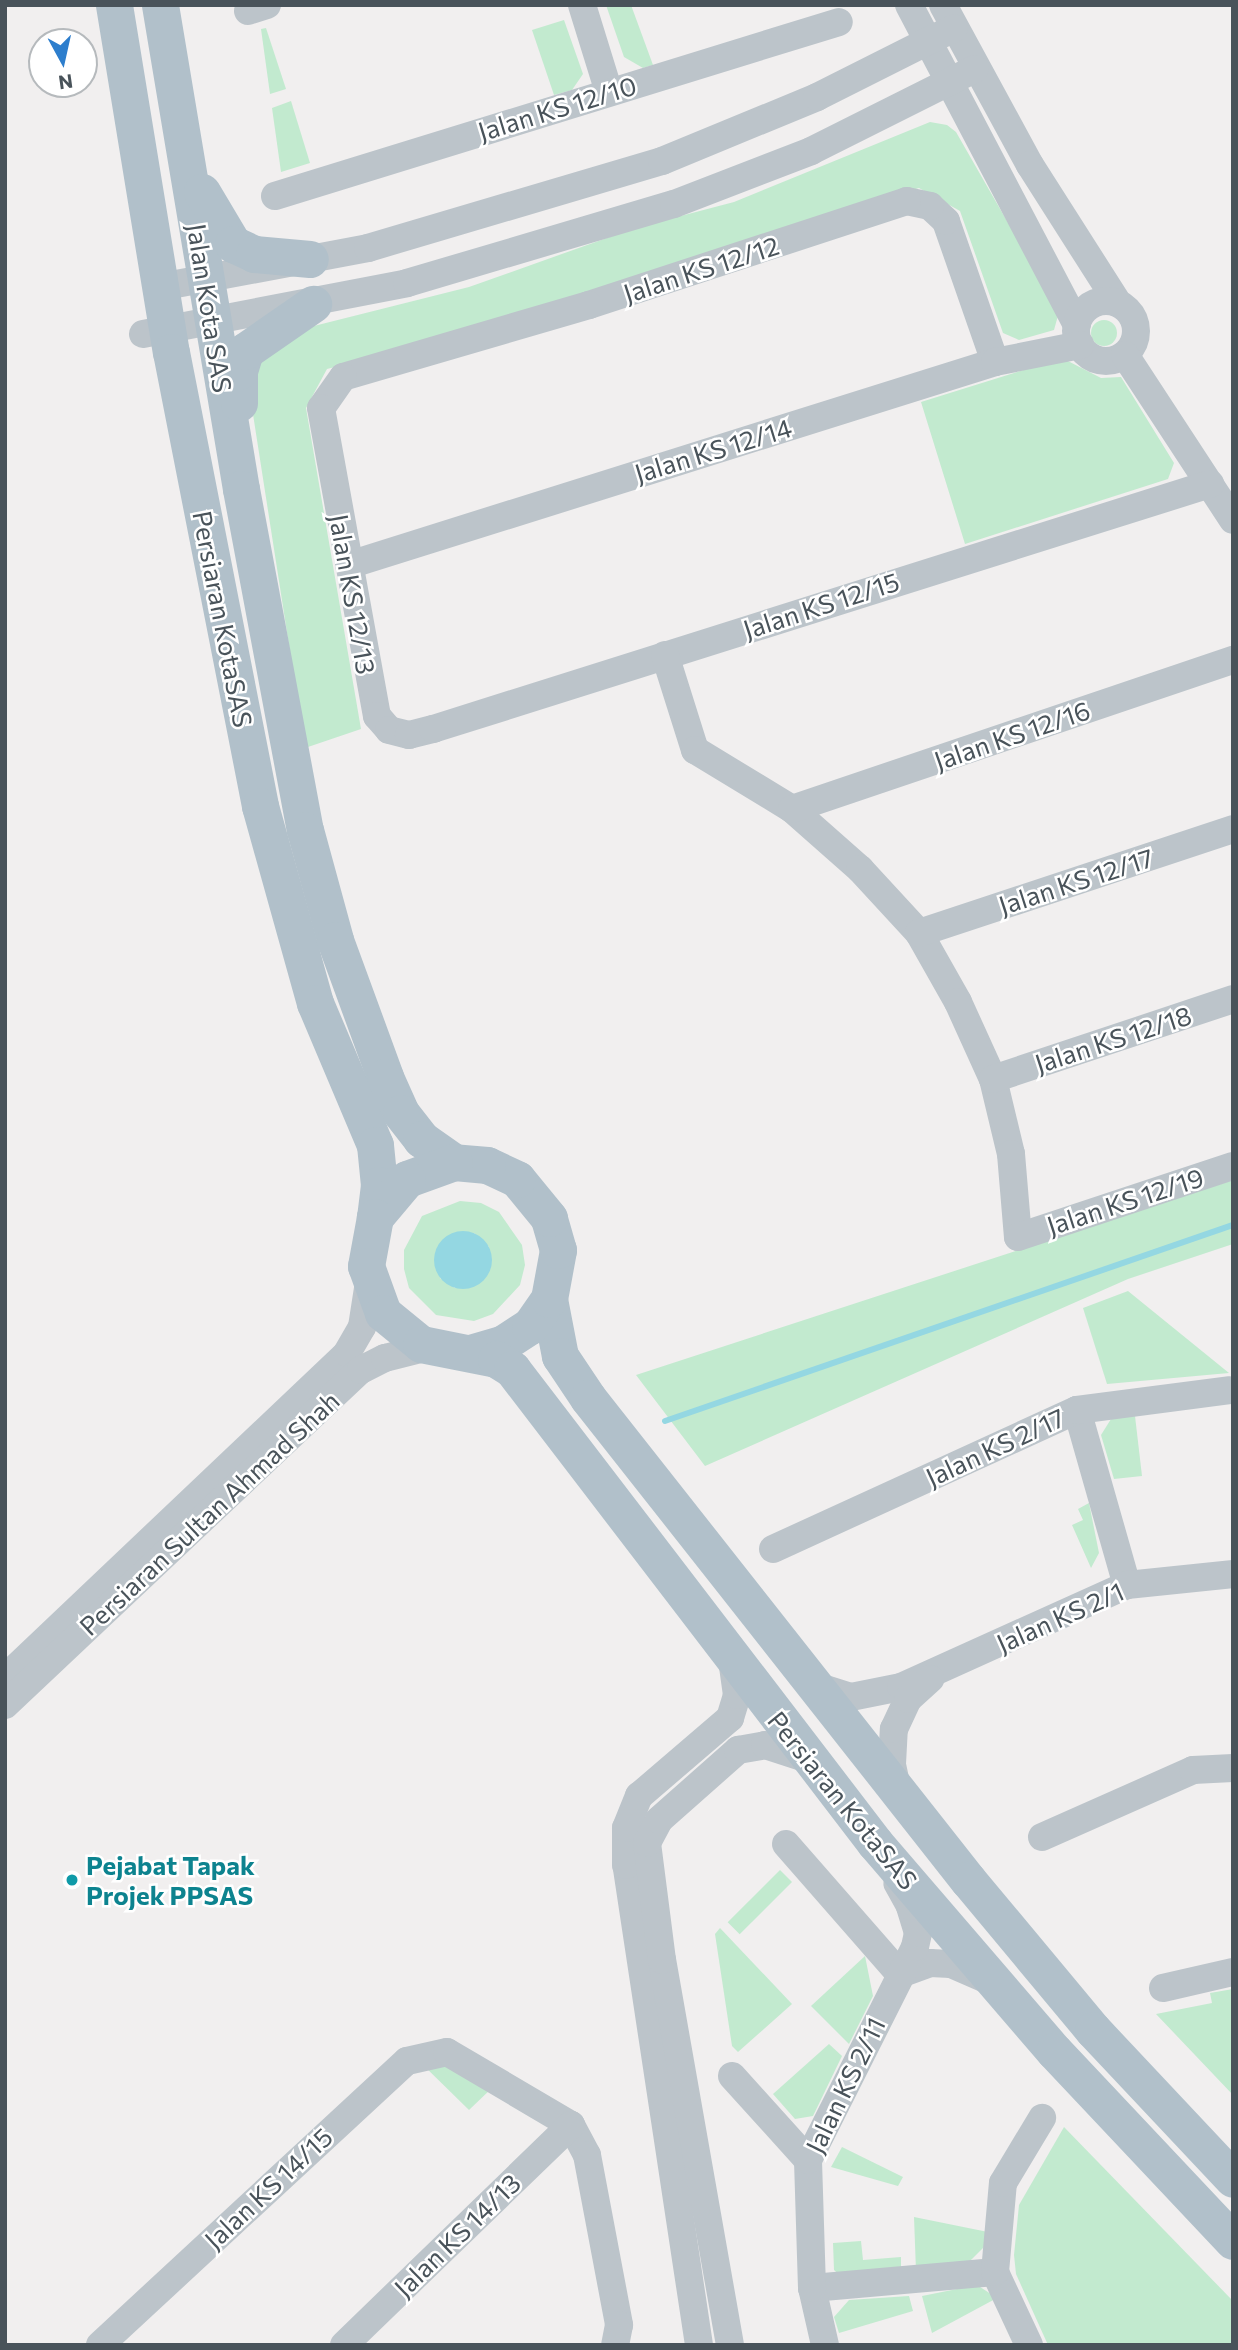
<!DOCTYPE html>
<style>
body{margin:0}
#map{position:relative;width:1238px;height:2350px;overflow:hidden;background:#f1efef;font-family:Commissioner,sans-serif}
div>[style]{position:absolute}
.green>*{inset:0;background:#c2eacf;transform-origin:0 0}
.round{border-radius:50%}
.water>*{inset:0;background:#94d7e2}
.stream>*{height:6px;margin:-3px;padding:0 3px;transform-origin:3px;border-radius:3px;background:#94d7e2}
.minor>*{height:28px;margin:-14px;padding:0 14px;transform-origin:14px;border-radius:14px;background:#bcc4ca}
.minor>.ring{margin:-14px;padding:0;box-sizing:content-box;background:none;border:28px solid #bcc4ca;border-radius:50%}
.major>*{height:37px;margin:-18.5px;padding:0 18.5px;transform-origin:18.5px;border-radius:18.5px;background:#b1c0ca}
.dots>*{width:19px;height:19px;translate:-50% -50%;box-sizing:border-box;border:4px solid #fff;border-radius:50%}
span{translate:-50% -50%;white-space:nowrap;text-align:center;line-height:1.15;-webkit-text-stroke:5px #fff;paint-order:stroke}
.street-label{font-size:26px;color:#49535a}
.culture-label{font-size:26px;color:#0d838f;font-weight:700}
.left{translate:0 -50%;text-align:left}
.frame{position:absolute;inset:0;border:7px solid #49535a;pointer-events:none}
.north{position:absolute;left:28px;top:28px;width:70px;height:70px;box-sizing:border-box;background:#fff;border:2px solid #b6babd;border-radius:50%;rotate:172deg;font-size:19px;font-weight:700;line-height:28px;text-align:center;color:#49535a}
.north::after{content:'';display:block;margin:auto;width:24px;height:32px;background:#2d7ecd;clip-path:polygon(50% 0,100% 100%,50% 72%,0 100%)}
</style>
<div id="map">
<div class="green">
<div style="clip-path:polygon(606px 5px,631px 5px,653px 65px,643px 68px,624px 57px)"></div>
<div style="clip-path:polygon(564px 20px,583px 74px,572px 90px,554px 95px,532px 30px)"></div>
<div style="clip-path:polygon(266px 28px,286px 89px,270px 94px,261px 29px)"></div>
<div style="clip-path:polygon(291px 101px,310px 163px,281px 172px,272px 108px)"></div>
<div style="clip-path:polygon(930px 122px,947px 125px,956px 132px,1059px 312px,1054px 330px,1019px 340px,1003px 333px,960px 211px,919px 188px,798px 224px,483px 330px,327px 369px,306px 408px,361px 729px,305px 748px,250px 395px,255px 355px,290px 332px,469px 287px,635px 228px,734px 202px)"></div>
<div class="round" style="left:1091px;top:320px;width:26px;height:26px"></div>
<div style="clip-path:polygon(1062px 358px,1101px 378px,1121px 377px,1174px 463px,1168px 479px,965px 544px,921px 402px)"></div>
<div style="clip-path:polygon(1233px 1180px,1233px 1244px,1128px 1279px,705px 1466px,636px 1375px)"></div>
<div style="clip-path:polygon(evenodd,460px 1201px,481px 1203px,499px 1212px,522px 1245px,525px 1265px,520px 1285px,493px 1314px,474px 1321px,436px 1315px,409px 1288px,404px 1269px,404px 1250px,422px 1216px,460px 1201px,474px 1233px,489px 1247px,455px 1288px,440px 1278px,474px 1233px)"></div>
<div style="clip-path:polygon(1128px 1291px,1229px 1373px,1107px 1384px,1083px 1308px)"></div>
<div style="clip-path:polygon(1135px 1416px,1142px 1476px,1114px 1479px,1101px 1435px,1111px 1419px)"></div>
<div style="clip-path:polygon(1089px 1503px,1099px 1553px,1091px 1568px,1072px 1525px,1083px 1520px,1078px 1509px)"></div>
<div style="left:780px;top:1870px;width:17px;height:74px;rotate:45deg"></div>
<div style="clip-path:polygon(720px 1928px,792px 2004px,738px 2052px,732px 2046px,715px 1934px)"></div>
<div style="clip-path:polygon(865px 1956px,873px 1996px,849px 2044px,811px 2006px)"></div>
<div style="clip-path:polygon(1233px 1989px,1233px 2095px,1156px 2014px,1212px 2003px,1210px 1993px)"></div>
<div style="clip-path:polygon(829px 2044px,842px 2056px,813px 2116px,795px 2119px,773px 2094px)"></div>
<div style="clip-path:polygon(445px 2058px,493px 2087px,469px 2110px,418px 2060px)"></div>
<div style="clip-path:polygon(1064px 2127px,1233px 2301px,1233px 2345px,1048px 2345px,1016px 2274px,1014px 2255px,1019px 2205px)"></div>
<div style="clip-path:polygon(842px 2147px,903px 2177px,898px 2186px,831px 2167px)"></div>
<div style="clip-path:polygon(914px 2217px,988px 2232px,987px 2244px,965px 2266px,916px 2271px)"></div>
<div style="clip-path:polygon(861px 2241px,863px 2260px,901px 2257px,901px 2273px,844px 2279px,834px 2270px,833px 2243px)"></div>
<div style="clip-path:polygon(977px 2285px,997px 2298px,932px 2333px,922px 2296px)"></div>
<div style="clip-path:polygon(909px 2296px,913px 2311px,839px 2333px,834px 2317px,849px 2300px)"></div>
</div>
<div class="water">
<div class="round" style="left:434px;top:1231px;width:58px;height:58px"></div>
</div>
<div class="stream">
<div style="left:665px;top:1421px;width:601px;rotate:-19.04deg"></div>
</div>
<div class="minor">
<div style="left:582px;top:5px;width:91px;rotate:72.8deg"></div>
<div style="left:909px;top:5px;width:361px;rotate:62.3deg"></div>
<div style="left:943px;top:5px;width:182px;rotate:61.5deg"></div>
<div style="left:1030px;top:165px;width:164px;rotate:57.5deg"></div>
<div style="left:248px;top:11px;width:20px;rotate:-18deg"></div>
<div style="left:275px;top:196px;width:590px;rotate:-17.15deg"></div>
<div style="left:160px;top:287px;width:212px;rotate:-10.6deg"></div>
<div style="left:368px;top:248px;width:307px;rotate:-16.5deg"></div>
<div style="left:662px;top:161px;width:168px;rotate:-22.4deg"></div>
<div style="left:817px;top:97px;width:153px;rotate:-26.7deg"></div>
<div class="ring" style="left:1076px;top:301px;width:32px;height:32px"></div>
<div style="left:143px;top:334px;width:269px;rotate:-10.9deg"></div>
<div style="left:407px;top:283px;width:278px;rotate:-16.5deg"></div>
<div style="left:674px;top:204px;width:147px;rotate:-21.1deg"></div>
<div style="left:811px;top:151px;width:183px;rotate:-26.6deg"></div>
<div style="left:1125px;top:355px;width:197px;rotate:56.8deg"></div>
<div style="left:995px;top:362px;width:149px;rotate:-109.2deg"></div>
<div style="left:946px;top:221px;width:22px;rotate:-137deg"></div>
<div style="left:930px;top:206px;width:24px;rotate:-168deg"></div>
<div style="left:907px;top:201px;width:335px;rotate:161.9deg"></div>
<div style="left:589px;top:305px;width:256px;rotate:163.7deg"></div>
<div style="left:343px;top:377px;width:38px;rotate:125deg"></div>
<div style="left:321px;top:408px;width:313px;rotate:79.7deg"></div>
<div style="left:377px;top:716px;width:18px;rotate:49deg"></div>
<div style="left:389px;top:730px;width:21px;rotate:14deg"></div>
<div style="left:409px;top:735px;width:25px;rotate:-14deg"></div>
<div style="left:433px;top:729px;width:815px;rotate:-17.5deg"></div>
<div style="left:349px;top:565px;width:677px;rotate:-17.44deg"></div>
<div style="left:995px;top:362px;width:87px;rotate:-11.3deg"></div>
<div style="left:665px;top:655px;width:100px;rotate:72.5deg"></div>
<div style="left:695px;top:750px;width:114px;rotate:31.3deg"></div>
<div style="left:792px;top:809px;width:91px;rotate:41.4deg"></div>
<div style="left:860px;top:869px;width:87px;rotate:47.3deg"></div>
<div style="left:919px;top:933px;width:79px;rotate:60.5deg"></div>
<div style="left:958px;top:1002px;width:85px;rotate:65.6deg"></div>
<div style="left:993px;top:1079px;width:77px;rotate:76.5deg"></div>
<div style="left:1011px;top:1154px;width:83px;rotate:85.2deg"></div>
<div style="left:1018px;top:1237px;width:226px;rotate:-18.3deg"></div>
<div style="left:792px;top:809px;width:465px;rotate:-18.7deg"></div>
<div style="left:919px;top:933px;width:331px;rotate:-18.3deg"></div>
<div style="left:993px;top:1079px;width:253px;rotate:-18.4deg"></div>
<div style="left:1077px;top:1410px;width:182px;rotate:74.1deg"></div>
<div style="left:773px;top:1549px;width:334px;rotate:-24.6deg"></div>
<div style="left:1077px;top:1410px;width:154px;rotate:-7.4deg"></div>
<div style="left:5px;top:1678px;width:472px;rotate:-43.5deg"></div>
<div style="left:347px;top:1353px;width:30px;rotate:-60deg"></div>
<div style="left:362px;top:1327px;width:46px;rotate:-81.2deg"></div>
<div style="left:810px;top:1684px;width:43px;rotate:17.6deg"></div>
<div style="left:851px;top:1697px;width:51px;rotate:-11.3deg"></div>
<div style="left:901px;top:1687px;width:248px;rotate:-24.3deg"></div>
<div style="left:1127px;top:1585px;width:107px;rotate:-5.9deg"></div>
<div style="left:5px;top:1705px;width:489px;rotate:-43.3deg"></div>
<div style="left:361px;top:1370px;width:27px;rotate:-27deg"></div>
<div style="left:385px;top:1358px;width:44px;rotate:-14.3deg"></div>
<div style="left:898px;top:1793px;width:30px;rotate:-102deg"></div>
<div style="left:892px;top:1764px;width:35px;rotate:-87deg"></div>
<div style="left:894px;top:1729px;width:33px;rotate:-65deg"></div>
<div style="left:908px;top:1699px;width:30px;rotate:-42deg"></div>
<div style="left:1042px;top:1837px;width:165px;rotate:-23.9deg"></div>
<div style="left:1193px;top:1770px;width:40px;rotate:-2.9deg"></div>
<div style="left:786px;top:1844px;width:173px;rotate:48.8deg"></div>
<div style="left:900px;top:1974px;width:32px;rotate:-20deg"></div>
<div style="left:930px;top:1963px;width:21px;rotate:3deg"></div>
<div style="left:951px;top:1964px;width:40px;rotate:23.4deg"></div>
<div style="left:1163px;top:1988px;width:72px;rotate:-12.9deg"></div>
<div style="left:732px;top:2076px;width:113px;rotate:47.9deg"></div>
<div style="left:812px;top:2288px;width:184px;rotate:-5deg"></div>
<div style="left:100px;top:2345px;width:418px;rotate:-42.8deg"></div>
<div style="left:407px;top:2061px;width:41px;rotate:-12.7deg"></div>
<div style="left:447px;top:2052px;width:144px;rotate:30.5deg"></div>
<div style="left:571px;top:2125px;width:34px;rotate:62deg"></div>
<div style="left:587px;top:2155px;width:173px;rotate:79.3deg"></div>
<div style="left:619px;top:2325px;width:20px;rotate:101deg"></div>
<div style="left:344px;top:2345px;width:316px;rotate:-44.1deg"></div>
<div style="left:699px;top:2345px;width:486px;rotate:-98.6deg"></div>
<div style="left:626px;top:1865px;width:37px;rotate:-90deg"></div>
<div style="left:626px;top:1828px;width:35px;rotate:-68deg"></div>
<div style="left:639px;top:1796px;width:120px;rotate:-40.6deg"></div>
<div style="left:730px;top:1718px;width:24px;rotate:-73deg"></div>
<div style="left:737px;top:1695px;width:36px;rotate:-98deg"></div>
<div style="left:730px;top:2345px;width:391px;rotate:-100deg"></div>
<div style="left:662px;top:1960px;width:118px;rotate:-97.3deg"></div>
<div style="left:647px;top:1843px;width:26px;rotate:-62deg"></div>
<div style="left:659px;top:1820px;width:106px;rotate:-41.5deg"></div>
<div style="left:738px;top:1750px;width:27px;rotate:-10deg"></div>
<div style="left:765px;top:1745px;width:45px;rotate:18deg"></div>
<div style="left:825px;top:2345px;width:58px;rotate:-102.8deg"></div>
<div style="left:812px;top:2288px;width:128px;rotate:-91.8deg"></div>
<div style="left:808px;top:2160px;width:238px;rotate:-63.3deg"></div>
<div style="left:915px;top:1947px;width:14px;rotate:-78deg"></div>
<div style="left:918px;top:1933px;width:28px;rotate:-107deg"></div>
<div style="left:910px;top:1906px;width:26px;rotate:-119deg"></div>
<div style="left:1029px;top:2345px;width:81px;rotate:-115deg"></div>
<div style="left:995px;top:2272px;width:89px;rotate:-84.9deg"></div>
<div style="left:1003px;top:2183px;width:76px;rotate:-59deg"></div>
</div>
<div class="major">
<div style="left:114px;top:5px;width:352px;rotate:80.7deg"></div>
<div style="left:171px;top:352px;width:463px;rotate:78.9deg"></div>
<div style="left:260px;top:806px;width:205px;rotate:74.4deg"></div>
<div style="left:315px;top:1003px;width:154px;rotate:67.1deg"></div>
<div style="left:375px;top:1145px;width:40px;rotate:84.3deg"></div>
<div style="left:379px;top:1185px;width:32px;rotate:97deg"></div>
<div style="left:160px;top:5px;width:491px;rotate:80.5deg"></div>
<div style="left:241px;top:489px;width:347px;rotate:79.4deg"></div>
<div style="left:305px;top:830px;width:114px;rotate:74.7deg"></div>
<div style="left:335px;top:940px;width:146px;rotate:69.9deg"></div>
<div style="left:385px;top:1077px;width:39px;rotate:66deg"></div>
<div style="left:401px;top:1113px;width:33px;rotate:52deg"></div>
<div style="left:421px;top:1139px;width:40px;rotate:34.9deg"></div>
<div style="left:202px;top:192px;width:61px;rotate:59.2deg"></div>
<div style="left:233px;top:244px;width:23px;rotate:25deg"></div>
<div style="left:254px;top:254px;width:56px;rotate:5.1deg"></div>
<div style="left:239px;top:403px;width:32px;rotate:-90deg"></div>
<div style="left:239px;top:371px;width:21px;rotate:-73deg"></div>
<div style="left:245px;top:351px;width:83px;rotate:-34.7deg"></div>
<div style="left:549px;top:1299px;width:58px;rotate:79.1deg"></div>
<div style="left:560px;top:1356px;width:50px;rotate:56.3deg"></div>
<div style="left:588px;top:1398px;width:614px;rotate:51.75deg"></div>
<div style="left:968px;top:1880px;width:195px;rotate:50.2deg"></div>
<div style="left:1093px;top:2030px;width:204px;rotate:46.8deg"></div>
<div style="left:470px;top:1353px;width:33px;rotate:-16deg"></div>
<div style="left:502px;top:1344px;width:33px;rotate:-33deg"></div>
<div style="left:530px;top:1326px;width:33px;rotate:-55deg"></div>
<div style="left:549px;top:1299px;width:50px;rotate:-79.6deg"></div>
<div style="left:558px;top:1250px;width:33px;rotate:-106deg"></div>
<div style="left:549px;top:1218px;width:50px;rotate:-129.4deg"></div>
<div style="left:517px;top:1179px;width:33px;rotate:-155deg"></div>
<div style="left:487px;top:1165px;width:33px;rotate:-175deg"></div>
<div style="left:454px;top:1162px;width:50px;rotate:160.1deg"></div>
<div style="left:407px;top:1179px;width:50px;rotate:130.1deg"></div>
<div style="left:375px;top:1217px;width:50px;rotate:100.4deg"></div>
<div style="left:366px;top:1266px;width:50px;rotate:70.1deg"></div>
<div style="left:383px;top:1313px;width:49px;rotate:39.2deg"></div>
<div style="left:421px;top:1344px;width:76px;rotate:11.3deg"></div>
<div style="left:496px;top:1359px;width:19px;rotate:32deg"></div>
<div style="left:512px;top:1369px;width:597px;rotate:52.55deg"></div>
<div style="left:875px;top:1843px;width:274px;rotate:49.3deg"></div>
<div style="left:1054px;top:2051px;width:261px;rotate:46.7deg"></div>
</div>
<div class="dots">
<div style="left:72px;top:1880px;background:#0f9aa8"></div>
</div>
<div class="street-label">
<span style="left:557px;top:108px;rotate:-17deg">Jalan KS 12/10</span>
<span style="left:701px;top:269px;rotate:-18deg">Jalan KS 12/12</span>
<span style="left:210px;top:308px;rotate:81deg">Jalan Kota SAS</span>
<span style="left:713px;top:450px;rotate:-17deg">Jalan KS 12/14</span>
<span style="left:353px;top:594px;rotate:80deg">Jalan KS 12/13</span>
<span style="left:821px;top:605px;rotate:-18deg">Jalan KS 12/15</span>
<span style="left:223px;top:619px;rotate:79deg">Persiaran KotaSAS</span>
<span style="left:1012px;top:735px;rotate:-19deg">Jalan KS 12/16</span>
<span style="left:1076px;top:881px;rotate:-18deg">Jalan KS 12/17</span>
<span style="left:1113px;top:1039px;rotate:-18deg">Jalan KS 12/18</span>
<span style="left:1125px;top:1201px;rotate:-18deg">Jalan KS 12/19</span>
<span style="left:995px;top:1447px;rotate:-25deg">Jalan KS 2/17</span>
<span style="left:209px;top:1513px;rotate:-43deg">Persiaran Sultan Ahmad Shah</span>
<span style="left:1060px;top:1617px;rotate:-24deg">Jalan KS 2/1</span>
<span style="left:843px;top:1800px;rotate:51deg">Persiaran KotaSAS</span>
<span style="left:845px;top:2085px;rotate:-64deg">Jalan KS 2/11</span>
<span style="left:268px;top:2188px;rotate:-43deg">Jalan KS 14/15</span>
<span style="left:457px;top:2235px;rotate:-44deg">Jalan KS 14/13</span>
</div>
<div class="culture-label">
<span class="left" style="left:86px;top:1880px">Pejabat Tapak<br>Projek PPSAS</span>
</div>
<div class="frame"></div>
<div class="north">N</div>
</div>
